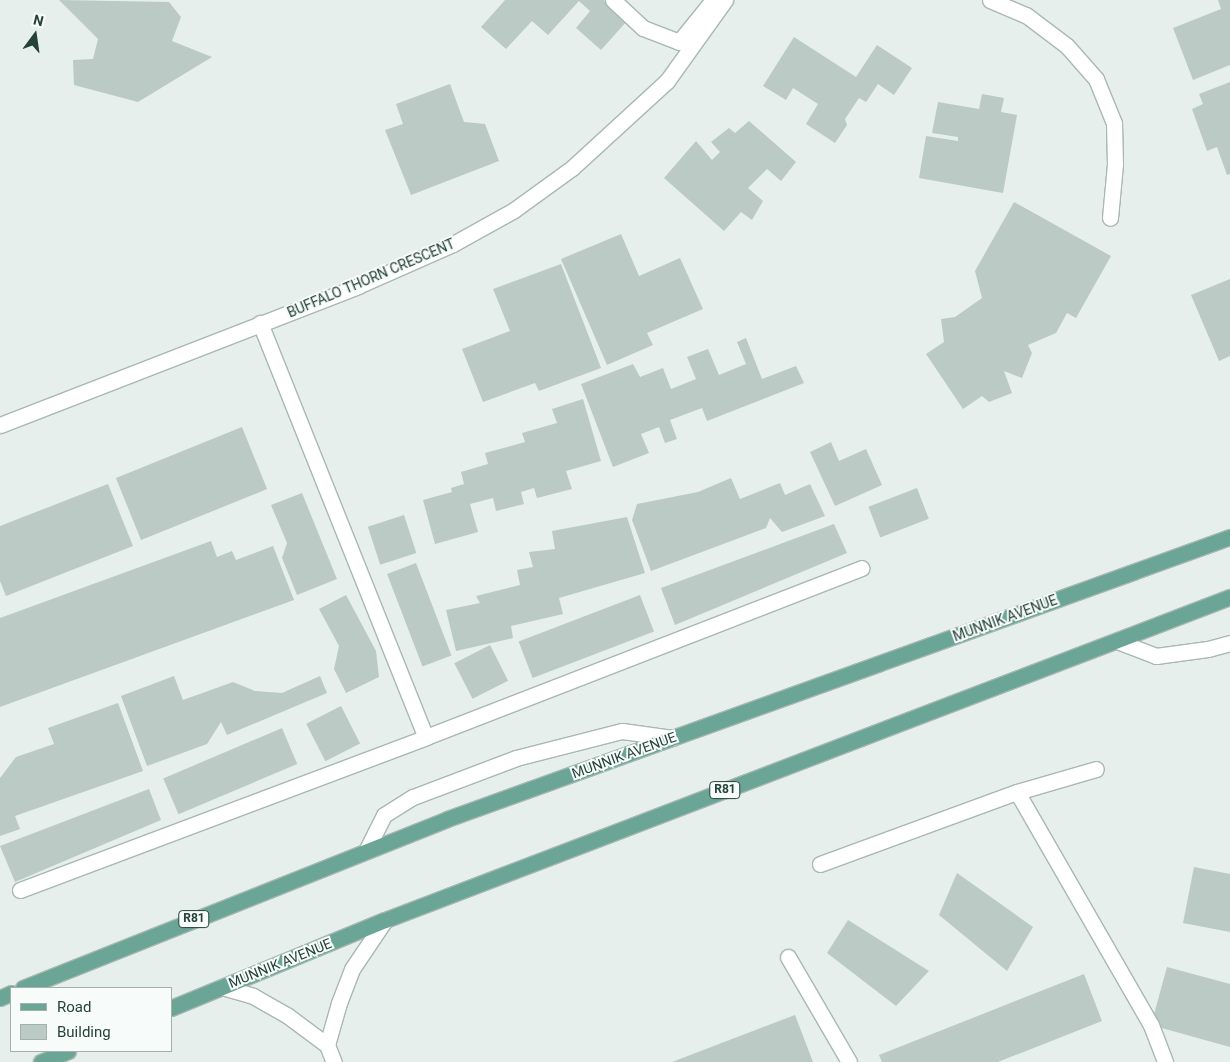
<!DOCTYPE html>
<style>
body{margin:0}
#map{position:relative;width:1230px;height:1062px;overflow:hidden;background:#e6efeb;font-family:Roboto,sans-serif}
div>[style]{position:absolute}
.building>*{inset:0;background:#bbcac4;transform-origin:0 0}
.roads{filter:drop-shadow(1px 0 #a8b8b2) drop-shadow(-1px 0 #a8b8b2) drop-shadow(0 1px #a8b8b2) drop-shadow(0 -1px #a8b8b2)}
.lane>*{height:15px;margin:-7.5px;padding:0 7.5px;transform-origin:7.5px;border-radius:7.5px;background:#fff}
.street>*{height:15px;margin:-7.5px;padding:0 7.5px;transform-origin:7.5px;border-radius:7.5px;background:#fff}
.primary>*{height:15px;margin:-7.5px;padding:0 7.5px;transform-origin:7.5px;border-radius:7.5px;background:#6aa596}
span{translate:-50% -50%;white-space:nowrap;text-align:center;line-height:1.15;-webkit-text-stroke:4px #f7fbf9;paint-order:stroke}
.shield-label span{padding:1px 4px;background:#f7fbf9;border:1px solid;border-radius:4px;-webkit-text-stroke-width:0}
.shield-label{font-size:12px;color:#24423a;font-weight:700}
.street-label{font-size:14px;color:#24423a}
.legend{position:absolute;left:10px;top:987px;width:162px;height:65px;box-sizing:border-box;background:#f7fbf9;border:1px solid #a3b1ad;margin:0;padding:6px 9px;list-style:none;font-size:15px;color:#24423a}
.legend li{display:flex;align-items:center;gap:10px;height:25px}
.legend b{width:25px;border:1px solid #a3b1ad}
.north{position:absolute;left:10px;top:10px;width:50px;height:50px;-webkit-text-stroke:4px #f7fbf9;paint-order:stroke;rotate:14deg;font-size:14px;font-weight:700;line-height:20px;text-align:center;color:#24423a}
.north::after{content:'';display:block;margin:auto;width:18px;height:22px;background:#24423a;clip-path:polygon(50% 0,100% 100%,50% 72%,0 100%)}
</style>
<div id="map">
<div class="building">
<div style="clip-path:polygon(59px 0,169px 2px,181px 17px,172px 41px,212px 57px,138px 102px,74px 85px,73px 60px,93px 59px,98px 39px)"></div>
<div style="clip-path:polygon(505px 0,604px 0,627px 21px,601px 50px,576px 28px,590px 11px,579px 1px,548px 35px,532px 21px,506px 49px,481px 27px)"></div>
<div style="clip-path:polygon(1218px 0,1230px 0,1230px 65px,1193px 80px,1173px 28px,1221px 9px)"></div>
<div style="clip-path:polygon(794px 37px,856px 77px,877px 45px,912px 68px,894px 95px,878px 84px,866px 102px,859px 98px,845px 119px,847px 125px,835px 143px,806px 124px,818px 104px,793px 88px,786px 100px,763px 86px)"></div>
<div style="clip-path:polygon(1230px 82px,1230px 174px,1227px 175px,1217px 147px,1207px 151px,1192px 109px,1203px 104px,1199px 94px)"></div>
<div style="clip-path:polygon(450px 84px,464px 122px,485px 124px,499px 161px,411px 195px,385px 130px,403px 124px,396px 104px)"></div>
<div style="clip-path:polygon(982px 94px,1004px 98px,1001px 112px,1017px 115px,1003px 193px,919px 178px,926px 136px,958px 141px,958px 137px,932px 133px,938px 102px,979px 109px)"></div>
<div style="clip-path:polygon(749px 121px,796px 162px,781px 181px,767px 169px,748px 188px,763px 201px,752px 220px,741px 212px,724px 231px,664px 178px,696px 141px,712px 160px,720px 152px,711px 142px,729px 128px,735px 133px)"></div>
<div style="clip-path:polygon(1014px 202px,1111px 256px,1076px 318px,1067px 313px,1056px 333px,1028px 345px,1032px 353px,1022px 378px,1004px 371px,1012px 393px,989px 402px,982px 396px,963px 409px,926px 354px,944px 342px,941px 319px,955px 317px,982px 298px,975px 271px)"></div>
<div style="clip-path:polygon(621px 234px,639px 276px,680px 258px,703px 309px,647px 333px,653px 345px,607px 365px,561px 259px)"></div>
<div style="clip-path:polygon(561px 264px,601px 368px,539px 391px,535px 383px,483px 402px,462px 349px,510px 331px,493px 289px)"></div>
<div style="clip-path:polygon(1230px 279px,1230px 356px,1219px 361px,1191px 295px)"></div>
<div style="clip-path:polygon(746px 338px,762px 379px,796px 366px,804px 383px,707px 421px,702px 408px,670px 420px,677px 439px,665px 443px,659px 427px,641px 434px,649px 453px,613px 467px,581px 384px,633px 364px,640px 377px,663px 368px,671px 389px,696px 379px,687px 357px,708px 349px,719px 375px,746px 364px,737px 342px)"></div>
<div style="clip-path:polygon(583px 399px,601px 461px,566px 471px,572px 489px,537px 498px,534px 488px,521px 492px,524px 504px,496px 511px,493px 498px,470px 504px,478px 532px,435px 544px,423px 500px,452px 492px,451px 488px,464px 484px,461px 472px,488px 464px,485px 453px,525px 442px,522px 433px,557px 423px,552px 409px)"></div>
<div style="left:242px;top:427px;width:67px;height:136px;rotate:68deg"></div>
<div style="clip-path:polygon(831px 442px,839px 461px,866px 449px,882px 485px,835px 506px,810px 452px)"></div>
<div style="clip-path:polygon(731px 478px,740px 499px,780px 483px,785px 495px,810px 484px,825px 516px,782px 532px,770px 518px,766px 528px,651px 571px,632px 520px,637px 504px,698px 492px)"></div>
<div style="clip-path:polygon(108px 484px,133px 546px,6px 596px,0 581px,0 526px)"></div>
<div style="left:917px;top:488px;width:33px;height:52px;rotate:69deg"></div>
<div style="clip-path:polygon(302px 493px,337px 579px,297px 595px,282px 558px,287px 543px,271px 505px)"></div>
<div style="left:404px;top:515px;width:40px;height:38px;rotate:72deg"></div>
<div style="clip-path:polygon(627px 517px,645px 573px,559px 598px,563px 614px,511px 626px,513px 638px,456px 651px,446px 610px,480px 603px,476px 596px,520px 585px,517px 570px,533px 567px,529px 552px,555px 549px,552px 531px)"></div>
<div style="clip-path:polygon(834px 524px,847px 553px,675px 625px,661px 588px)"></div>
<div style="clip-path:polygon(211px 541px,217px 557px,232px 551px,236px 560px,273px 546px,294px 600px,0 707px,0 618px)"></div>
<div style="left:416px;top:563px;width:99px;height:31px;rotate:69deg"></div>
<div style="clip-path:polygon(346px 595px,376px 651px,379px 677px,346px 693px,334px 669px,339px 646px,319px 609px)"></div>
<div style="left:640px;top:595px;width:39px;height:130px;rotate:69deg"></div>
<div style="left:490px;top:645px;width:40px;height:40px;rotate:63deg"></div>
<div style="clip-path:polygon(174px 676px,183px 700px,233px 682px,255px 691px,282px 693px,320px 676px,327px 693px,227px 735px,221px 722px,207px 744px,147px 766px,121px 696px)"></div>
<div style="clip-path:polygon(118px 703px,143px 771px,15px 816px,20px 829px,0 836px,0 778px,16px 757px,54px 744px,48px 728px)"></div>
<div style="left:341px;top:706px;width:42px;height:39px;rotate:63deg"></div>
<div style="left:282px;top:728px;width:39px;height:129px;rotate:67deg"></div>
<div style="clip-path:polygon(149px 789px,161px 820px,15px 882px,0 846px)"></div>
<div style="clip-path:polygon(1194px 867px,1230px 874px,1230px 932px,1183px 923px)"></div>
<div style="clip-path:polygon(957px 873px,1033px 927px,1007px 971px,939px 915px)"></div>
<div style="clip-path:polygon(848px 920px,929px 971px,896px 1006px,827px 953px)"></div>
<div style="clip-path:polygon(1167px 967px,1230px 984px,1230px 1047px,1151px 1025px)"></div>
<div style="clip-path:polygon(1084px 974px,1102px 1021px,998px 1062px,882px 1062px,879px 1055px)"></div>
<div style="clip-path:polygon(795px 1015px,813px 1062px,672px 1062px)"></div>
</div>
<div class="roads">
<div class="lane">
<div style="left:1117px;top:641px;width:42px;rotate:21deg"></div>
<div style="left:1156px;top:656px;width:52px;rotate:-7.7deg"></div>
<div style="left:1208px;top:649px;width:23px;rotate:-15deg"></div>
<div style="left:366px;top:851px;width:40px;rotate:-63.4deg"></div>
<div style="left:384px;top:815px;width:34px;rotate:-32deg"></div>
<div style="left:413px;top:797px;width:110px;rotate:-20.7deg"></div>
<div style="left:516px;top:758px;width:109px;rotate:-14.3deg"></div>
<div style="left:622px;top:731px;width:51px;rotate:7.8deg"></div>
<div style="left:788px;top:957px;width:121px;rotate:59.8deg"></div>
<div style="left:222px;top:987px;width:32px;rotate:16deg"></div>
<div style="left:253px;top:996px;width:40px;rotate:29.7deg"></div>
<div style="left:288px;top:1016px;width:49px;rotate:36.6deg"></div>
<div style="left:327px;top:1045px;width:18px;rotate:68deg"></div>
<div style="left:327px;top:1045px;width:44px;rotate:-74.1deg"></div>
<div style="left:339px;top:1003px;width:36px;rotate:-69deg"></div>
<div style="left:352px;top:969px;width:59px;rotate:-56deg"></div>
</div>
<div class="street">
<div style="left:613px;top:0;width:41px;rotate:43deg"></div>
<div style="left:643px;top:28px;width:39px;rotate:21deg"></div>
<div style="left:679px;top:42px;width:54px;rotate:-51deg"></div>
<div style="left:990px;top:0;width:39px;rotate:23deg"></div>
<div style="left:1026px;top:15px;width:51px;rotate:37.1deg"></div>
<div style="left:1067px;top:46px;width:44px;rotate:48.7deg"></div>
<div style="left:1096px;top:79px;width:48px;rotate:67.8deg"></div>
<div style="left:1114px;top:123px;width:41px;rotate:88.6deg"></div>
<div style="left:1115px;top:164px;width:54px;rotate:95.3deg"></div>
<div style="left:260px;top:323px;width:446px;rotate:68.2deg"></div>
<div style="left:0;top:425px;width:384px;rotate:-21.2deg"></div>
<div style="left:358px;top:286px;width:104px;rotate:-23.9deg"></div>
<div style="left:453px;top:244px;width:70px;rotate:-29.1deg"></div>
<div style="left:514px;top:210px;width:72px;rotate:-35.9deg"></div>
<div style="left:572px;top:168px;width:129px;rotate:-42.5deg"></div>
<div style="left:667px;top:81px;width:100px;rotate:-54.4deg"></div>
<div style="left:1017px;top:792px;width:269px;rotate:60.1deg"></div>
<div style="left:1151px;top:1025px;width:40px;rotate:69deg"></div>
<div style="left:820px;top:864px;width:210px;rotate:-20.1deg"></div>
<div style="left:1017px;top:792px;width:82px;rotate:-16.2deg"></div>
<div style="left:20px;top:890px;width:434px;rotate:-20.6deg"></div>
<div style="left:426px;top:737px;width:467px;rotate:-21.2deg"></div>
</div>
<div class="primary">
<div style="left:23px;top:988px;width:456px;rotate:-21.7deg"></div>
<div style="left:447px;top:819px;width:832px;rotate:-19.81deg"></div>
<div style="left:0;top:998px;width:12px;rotate:-24deg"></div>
<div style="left:171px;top:1008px;width:231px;rotate:-22.4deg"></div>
<div style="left:385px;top:920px;width:905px;rotate:-20.92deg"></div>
<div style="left:41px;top:1062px;width:29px;rotate:-22deg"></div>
</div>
</div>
<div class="shield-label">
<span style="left:725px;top:790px">R81</span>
<span style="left:194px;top:919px">R81</span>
</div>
<div class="street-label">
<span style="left:371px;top:278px;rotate:-23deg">BUFFALO THORN CRESCENT</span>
<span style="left:1005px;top:618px;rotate:-20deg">MUNNIK AVENUE</span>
<span style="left:624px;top:755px;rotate:-20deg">MUNNIK AVENUE</span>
<span style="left:280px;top:963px;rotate:-22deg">MUNNIK AVENUE</span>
</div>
<ul class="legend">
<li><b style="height:6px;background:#6aa596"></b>Road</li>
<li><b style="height:14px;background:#bbcac4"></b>Building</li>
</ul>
<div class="north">N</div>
</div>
